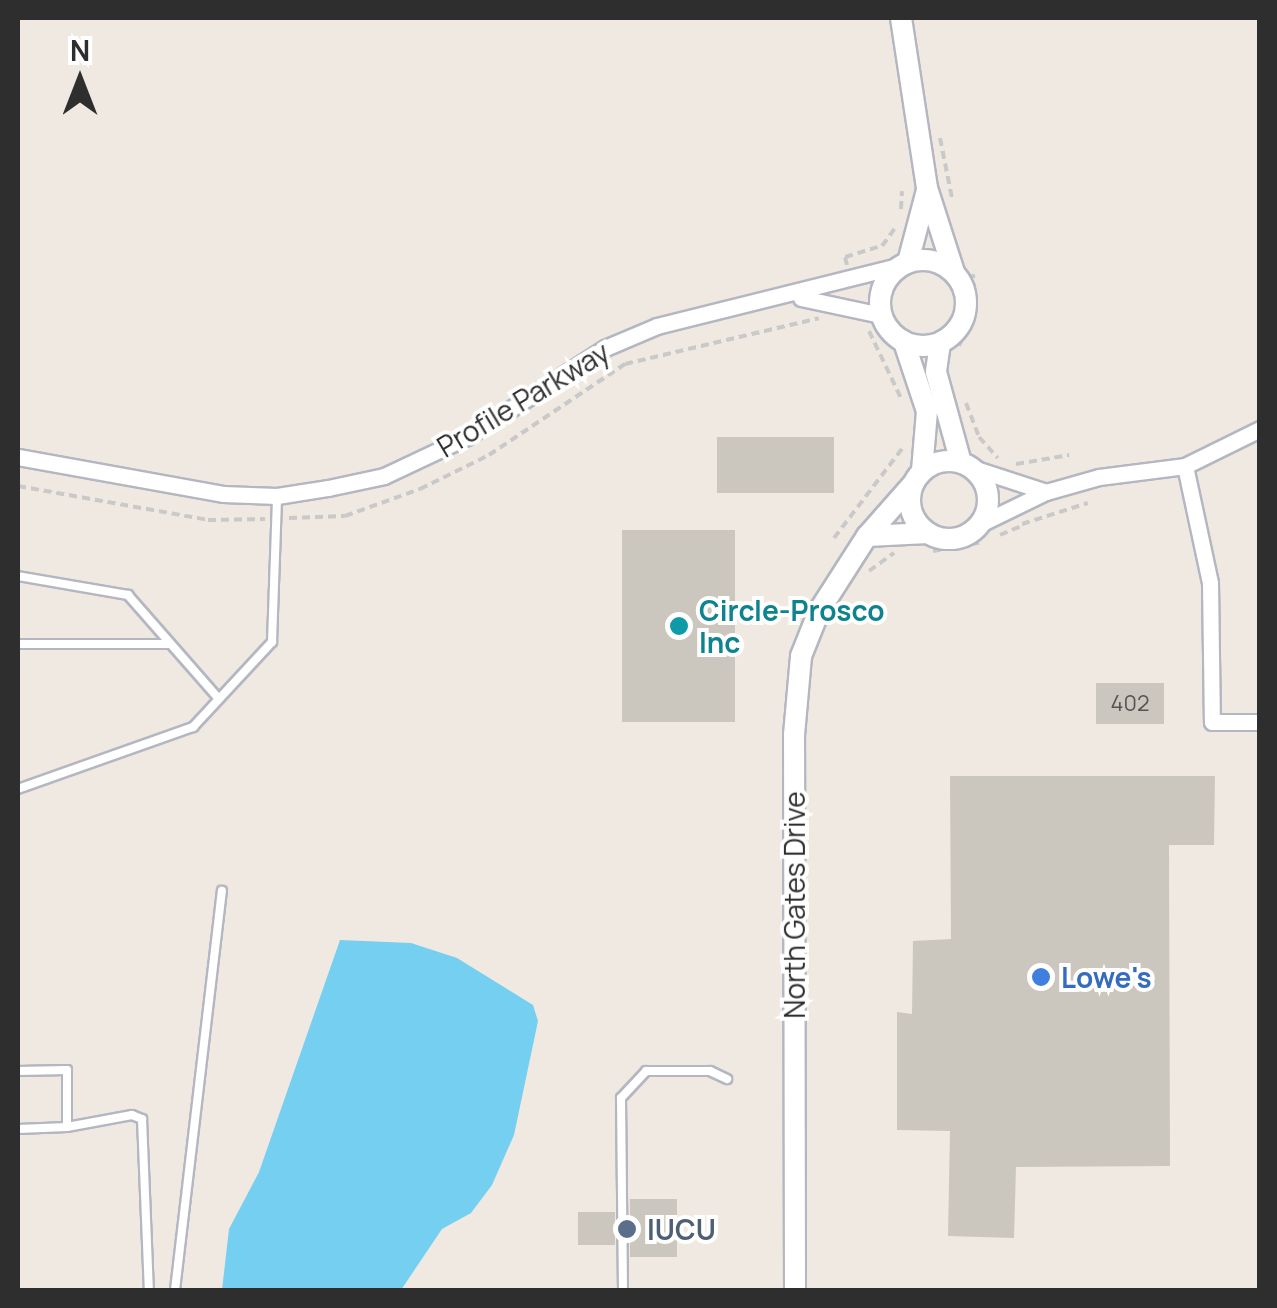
<!DOCTYPE html>
<style>
body{margin:0}
#map{position:relative;width:1277px;height:1308px;overflow:hidden;background:#efe9e1;font-family:Manrope,sans-serif}
div>[style]{position:absolute}
.water>*{inset:0;background:#75cff0}
.building>*{inset:0;background:#cbc7bf;transform-origin:0 0}
.path>*{height:4px;margin-top:-2px;transform-origin:0;background:repeating-linear-gradient(90deg,#c9c9c9 0 8px,transparent 0 13px)}
.roads{filter:drop-shadow(2px 0 #b4b7c1) drop-shadow(-2px 0 #b4b7c1) drop-shadow(0 2px #b4b7c1) drop-shadow(0 -2px #b4b7c1)}
.service>*{height:8px;margin:-4px;padding:0 4px;transform-origin:4px;border-radius:4px;background:#fff}
.minor>*{height:15px;margin:-7.5px;padding:0 7.5px;transform-origin:7.5px;border-radius:7.5px;background:#fff}
.tertiary>*{height:20px;margin:-10px;padding:0 10px;transform-origin:10px;border-radius:10px;background:#fff}
.tertiary>.ring{margin:-10px;padding:0;box-sizing:content-box;background:none;border:20px solid #fff;border-radius:50%}
.dots>*{width:28px;height:28px;translate:-50% -50%;box-sizing:border-box;border:5px solid #fff;border-radius:50%}
span{translate:-50% -50%;white-space:nowrap;text-align:center;line-height:1.15;-webkit-text-stroke:8px #fff;paint-order:stroke}
.number-label{font-size:22px;color:#555452}
.number-label span{-webkit-text-stroke-width:0}
.street-label{font-size:28px;color:#2e2e2e}
.culture-label{font-size:28px;color:#0d838f;font-weight:700}
.left{translate:0 -50%;text-align:left}
.shop-label{font-size:28px;color:#366cbe;font-weight:700}
.service-label{font-size:28px;color:#4e5e75;font-weight:700}
.frame{position:absolute;inset:0;border:20px solid #2e2e2e;pointer-events:none}
.north{position:absolute;left:30px;top:30px;width:100px;height:100px;-webkit-text-stroke:8px #fff;paint-order:stroke;rotate:0deg;font-size:28px;font-weight:700;line-height:40px;text-align:center;color:#2e2e2e}
.north::after{content:'';display:block;margin:auto;width:35px;height:45px;background:#2e2e2e;clip-path:polygon(50% 0,100% 100%,50% 72%,0 100%)}
</style>
<div id="map">
<div class="water">
<div style="clip-path:polygon(340px 940px,411px 943px,457px 958px,533px 1005px,538px 1021px,514px 1135px,492px 1185px,471px 1213px,442px 1229px,401px 1290px,222px 1290px,229px 1229px,259px 1172px)"></div>
</div>
<div class="building">
<div style="left:717px;top:437px;width:117px;height:56px"></div>
<div style="left:735px;top:530px;width:192px;height:113px;rotate:90deg"></div>
<div style="left:1164px;top:683px;width:41px;height:68px;rotate:90deg"></div>
<div style="clip-path:polygon(950px 776px,1215px 776px,1214px 845px,1169px 845px,1170px 1166px,1016px 1167px,1014px 1238px,948px 1236px,950px 1131px,897px 1130px,897px 1012px,912px 1014px,913px 941px,951px 939px)"></div>
<div style="left:677px;top:1199px;width:58px;height:47px;rotate:90deg"></div>
<div style="left:578px;top:1212px;width:37px;height:33px"></div>
</div>
<div class="path">
<div style="left:940px;top:138px;width:61px;rotate:78.7deg"></div>
<div style="left:901px;top:209px;width:18px;rotate:-87deg"></div>
<div style="left:847px;top:265px;width:8px;rotate:-104deg"></div>
<div style="left:845px;top:257px;width:39px;rotate:-17deg"></div>
<div style="left:882px;top:246px;width:24px;rotate:-54deg"></div>
<div style="left:869px;top:331px;width:74px;rotate:64.5deg"></div>
<div style="left:959px;top:346px;width:45px;rotate:-69.1deg"></div>
<div style="left:975px;top:304px;width:30px;rotate:-94deg"></div>
<div style="left:966px;top:403px;width:36px;rotate:69deg"></div>
<div style="left:979px;top:437px;width:28px;rotate:48deg"></div>
<div style="left:1016px;top:464px;width:54px;rotate:-9.6deg"></div>
<div style="left:18px;top:486px;width:193px;rotate:10.1deg"></div>
<div style="left:208px;top:520px;width:57px;rotate:-1deg"></div>
<div style="left:289px;top:518px;width:56px;rotate:-2deg"></div>
<div style="left:345px;top:516px;width:80px;rotate:-19.8deg"></div>
<div style="left:420px;top:489px;width:77px;rotate:-26.2deg"></div>
<div style="left:489px;top:455px;width:164px;rotate:-33.8deg"></div>
<div style="left:625px;top:364px;width:199px;rotate:-13.3deg"></div>
<div style="left:1022px;top:524px;width:69px;rotate:-17.7deg"></div>
<div style="left:1000px;top:535px;width:25px;rotate:-23deg"></div>
<div style="left:834px;top:538px;width:116px;rotate:-52.7deg"></div>
<div style="left:933px;top:551px;width:50px;rotate:-10.4deg"></div>
<div style="left:869px;top:571px;width:31px;rotate:-36deg"></div>
</div>
<div class="roads">
<div class="service">
<div style="left:18px;top:576px;width:112px;rotate:9.8deg"></div>
<div style="left:128px;top:595px;width:138px;rotate:48.8deg"></div>
<div style="left:18px;top:644px;width:152px"></div>
<div style="left:18px;top:789px;width:186px;rotate:-19.5deg"></div>
<div style="left:193px;top:727px;width:116px;rotate:-47.1deg"></div>
<div style="left:272px;top:642px;width:146px;rotate:-88deg"></div>
<div style="left:18px;top:1071px;width:49px;rotate:-1.2deg"></div>
<div style="left:67px;top:1070px;width:57px;rotate:90deg"></div>
<div style="left:67px;top:1127px;width:66px;rotate:-10.5deg"></div>
<div style="left:132px;top:1115px;width:11px;rotate:22deg"></div>
<div style="left:142px;top:1119px;width:171px;rotate:87.7deg"></div>
<div style="left:18px;top:1129px;width:49px;rotate:-2.3deg"></div>
<div style="left:175px;top:1290px;width:402px;rotate:-83.3deg"></div>
<div style="left:623px;top:1290px;width:192px;rotate:-90.6deg"></div>
<div style="left:621px;top:1098px;width:37px;rotate:-47deg"></div>
<div style="left:646px;top:1071px;width:64px"></div>
<div style="left:710px;top:1071px;width:19px;rotate:25deg"></div>
</div>
<div class="minor">
<div style="left:801px;top:298px;width:82px;rotate:12deg"></div>
<div style="left:18px;top:457px;width:208px;rotate:10.2deg"></div>
<div style="left:223px;top:494px;width:54px;rotate:2.1deg"></div>
<div style="left:277px;top:496px;width:52px;rotate:-8.9deg"></div>
<div style="left:328px;top:488px;width:57px;rotate:-12.1deg"></div>
<div style="left:384px;top:476px;width:92px;rotate:-25.2deg"></div>
<div style="left:467px;top:437px;width:164px;rotate:-32.8deg"></div>
<div style="left:605px;top:348px;width:56px;rotate:-22.9deg"></div>
<div style="left:657px;top:326px;width:252px;rotate:-14deg"></div>
<div style="left:1185px;top:466px;width:120px;rotate:77.9deg"></div>
<div style="left:1210px;top:583px;width:139px;rotate:89.2deg"></div>
<div style="left:1212px;top:722px;width:48px"></div>
<div style="left:970px;top:467px;width:80px;rotate:18.2deg"></div>
<div style="left:980px;top:524px;width:73px;rotate:-25.9deg"></div>
<div style="left:1046px;top:492px;width:55px;rotate:-15.8deg"></div>
<div style="left:1099px;top:477px;width:87px;rotate:-7.3deg"></div>
<div style="left:1185px;top:466px;width:84px;rotate:-26.3deg"></div>
</div>
<div class="tertiary">
<div style="left:901px;top:18px;width:172px;rotate:81.3deg"></div>
<div style="left:927px;top:188px;width:88px;rotate:72.2deg"></div>
<div class="ring" style="left:880px;top:260px;width:66px;height:66px"></div>
<div style="left:908px;top:262px;width:74px;rotate:-75.2deg"></div>
<div style="left:904px;top:342px;width:73px;rotate:71.6deg"></div>
<div style="left:927px;top:411px;width:60px;rotate:94.8deg"></div>
<div style="left:940px;top:343px;width:29px;rotate:98deg"></div>
<div style="left:936px;top:372px;width:94px;rotate:74.6deg"></div>
<div class="ring" style="left:910px;top:461px;width:58px;height:58px"></div>
<div style="left:867px;top:536px;width:61px;rotate:-2.8deg"></div>
<div style="left:795px;top:1290px;width:555px;rotate:-90.1deg"></div>
<div style="left:794px;top:735px;width:79px;rotate:-84.9deg"></div>
<div style="left:801px;top:656px;width:48px;rotate:-68.2deg"></div>
<div style="left:819px;top:611px;width:89px;rotate:-57.4deg"></div>
<div style="left:867px;top:536px;width:68px;rotate:-48.6deg"></div>
</div>
</div>
<div class="dots">
<div style="left:679px;top:626px;background:#0f9aa8"></div>
<div style="left:1041px;top:977px;background:#3f7fe0"></div>
<div style="left:627px;top:1229px;background:#5c6f8a"></div>
</div>
<div class="number-label">
<span style="left:1130px;top:704px">402</span>
</div>
<div class="street-label">
<span style="left:523px;top:399px;rotate:-31deg">Profile Parkway</span>
<span style="left:794px;top:905px;rotate:-90deg">North Gates Drive</span>
</div>
<div class="culture-label">
<span class="left" style="left:699px;top:626px">Circle-Prosco<br>Inc</span>
</div>
<div class="shop-label">
<span class="left" style="left:1061px;top:977px">Lowe's</span>
</div>
<div class="service-label">
<span class="left" style="left:647px;top:1229px">IUCU</span>
</div>
<div class="frame"></div>
<div class="north">N</div>
</div>
